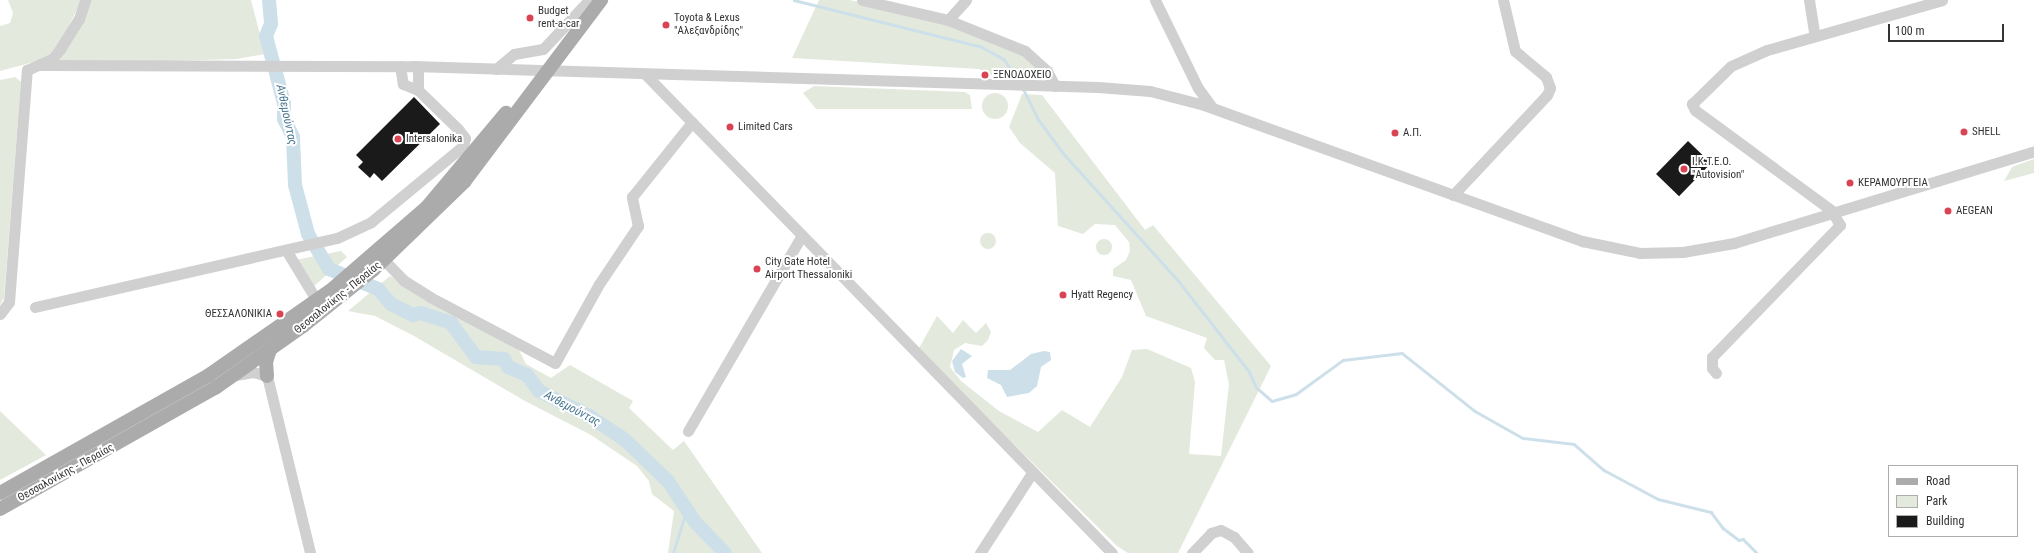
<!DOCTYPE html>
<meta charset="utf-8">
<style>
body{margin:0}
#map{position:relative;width:2034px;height:553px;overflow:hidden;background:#fff;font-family:"Roboto Condensed",sans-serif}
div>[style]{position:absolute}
.green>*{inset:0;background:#e3e9dc}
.round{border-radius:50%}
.water>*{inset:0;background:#cde0ea}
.stream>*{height:2.5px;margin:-1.25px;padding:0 1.25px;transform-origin:1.25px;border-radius:1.25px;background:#cde0ea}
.river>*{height:14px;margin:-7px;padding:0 7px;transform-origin:7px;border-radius:7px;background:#cde0ea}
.building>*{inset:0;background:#1a1a1a;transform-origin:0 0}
.minor>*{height:11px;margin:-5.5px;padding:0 5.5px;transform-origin:5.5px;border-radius:5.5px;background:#d0d0d0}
.major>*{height:14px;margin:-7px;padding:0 7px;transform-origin:7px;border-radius:7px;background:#ababab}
.dots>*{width:11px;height:11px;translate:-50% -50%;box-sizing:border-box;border:2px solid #fff;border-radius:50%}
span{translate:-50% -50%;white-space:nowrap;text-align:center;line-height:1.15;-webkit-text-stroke:4px #fff;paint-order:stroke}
.poi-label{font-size:11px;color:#333}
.left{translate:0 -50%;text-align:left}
.right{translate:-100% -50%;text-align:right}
.street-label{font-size:11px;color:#333}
.water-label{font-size:12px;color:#457591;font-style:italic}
.legend{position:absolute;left:1888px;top:465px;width:130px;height:72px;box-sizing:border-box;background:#fff;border:1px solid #adadad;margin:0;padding:5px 7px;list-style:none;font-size:12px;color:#333}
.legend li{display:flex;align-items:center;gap:8px;height:20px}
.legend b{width:20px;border:1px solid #adadad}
.scale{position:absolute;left:1888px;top:24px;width:116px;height:18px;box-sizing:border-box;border:2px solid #333;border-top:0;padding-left:5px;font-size:12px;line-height:14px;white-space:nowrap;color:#333;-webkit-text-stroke:3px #fff;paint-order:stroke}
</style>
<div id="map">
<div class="green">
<div style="clip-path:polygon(8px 0,82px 0,61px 41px,45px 59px,0 71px,0 26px,10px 23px,13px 13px)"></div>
<div style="clip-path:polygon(89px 0,251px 0,265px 54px,237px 59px,61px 64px,59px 55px)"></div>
<div style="clip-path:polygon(819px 0,850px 0,970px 30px,1023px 52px,1043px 68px,1043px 78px,993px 76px,979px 69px,792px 58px)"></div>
<div style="clip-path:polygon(15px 77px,21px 82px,4px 298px,0 305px,0 80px)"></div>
<div style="clip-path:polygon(814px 86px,965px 92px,970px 95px,972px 109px,816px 109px,803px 93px)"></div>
<div class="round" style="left:982px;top:93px;width:26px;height:26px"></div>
<div style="clip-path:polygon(1022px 94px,1042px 95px,1145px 230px,1153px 225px,1271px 366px,1178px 553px,1128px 553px,1117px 546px,918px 350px,937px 316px,953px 333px,963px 320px,976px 333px,986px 323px,991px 332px,988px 340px,982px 346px,965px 343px,954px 350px,950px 367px,961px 381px,999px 411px,1038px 432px,1062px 410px,1090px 427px,1122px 377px,1132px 350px,1147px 349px,1191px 368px,1195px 382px,1189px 454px,1221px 456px,1229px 384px,1224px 360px,1215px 360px,1204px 348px,1207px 338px,1146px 316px,1131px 280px,1113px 276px,1113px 269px,1126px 260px,1130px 251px,1129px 242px,1115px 225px,1095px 224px,1083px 234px,1058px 226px,1055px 173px,1020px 143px,1009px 127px)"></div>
<div style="clip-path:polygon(2034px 159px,2034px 173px,2004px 181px,2012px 167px)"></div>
<div class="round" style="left:980px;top:233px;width:16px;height:16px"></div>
<div class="round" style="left:1096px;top:239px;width:16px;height:16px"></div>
<div style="clip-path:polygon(341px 251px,347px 257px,314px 286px,295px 260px)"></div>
<div style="clip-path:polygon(390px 276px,518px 348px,526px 364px,551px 378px,570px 365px,633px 401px,629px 408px,673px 450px,684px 441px,762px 553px,668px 553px,674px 511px,652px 494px,649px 481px,637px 466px,591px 435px,525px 401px,414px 336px,375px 316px,348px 311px)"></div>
<div style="clip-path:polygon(0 411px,46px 455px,0 480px)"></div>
</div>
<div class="water">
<div style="clip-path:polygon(961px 349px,972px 356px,962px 364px,966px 377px,963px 378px,955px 372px,952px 361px)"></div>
<div style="clip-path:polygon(1044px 351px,1050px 352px,1051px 360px,1041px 367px,1037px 386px,1029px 393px,1007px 397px,1001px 385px,987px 378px,988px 370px,1010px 370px,1031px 354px)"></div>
</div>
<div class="stream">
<div style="left:794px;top:0;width:194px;rotate:14deg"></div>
<div style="left:982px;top:47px;width:25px;rotate:29deg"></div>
<div style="left:1004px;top:59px;width:28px;rotate:55deg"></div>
<div style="left:1023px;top:88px;width:34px;rotate:64deg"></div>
<div style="left:1038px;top:119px;width:44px;rotate:53.4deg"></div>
<div style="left:1064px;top:154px;width:169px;rotate:47.9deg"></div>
<div style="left:1177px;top:279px;width:117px;rotate:52deg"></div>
<div style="left:1249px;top:371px;width:17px;rotate:66deg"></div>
<div style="left:1256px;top:387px;width:21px;rotate:41deg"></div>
<div style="left:1272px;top:401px;width:25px;rotate:-16deg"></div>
<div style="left:1296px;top:394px;width:58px;rotate:-35.9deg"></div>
<div style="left:1343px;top:360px;width:59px;rotate:-6.8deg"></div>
<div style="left:1402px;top:353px;width:93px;rotate:38.5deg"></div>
<div style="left:1475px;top:411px;width:55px;rotate:29.4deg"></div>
<div style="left:1523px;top:438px;width:51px;rotate:6.7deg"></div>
<div style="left:1574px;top:444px;width:40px;rotate:41deg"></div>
<div style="left:1604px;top:470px;width:61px;rotate:28.2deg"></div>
<div style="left:1658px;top:499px;width:55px;rotate:13.8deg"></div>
<div style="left:1711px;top:512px;width:20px;rotate:53deg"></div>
<div style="left:1723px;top:528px;width:20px;rotate:37deg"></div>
<div style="left:1739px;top:540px;width:4px;rotate:-14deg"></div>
<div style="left:1743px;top:539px;width:20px;rotate:45deg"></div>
<div style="left:673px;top:553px;width:47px;rotate:-72.7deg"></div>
</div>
<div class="river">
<div style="left:269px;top:0;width:24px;rotate:85deg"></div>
<div style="left:271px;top:24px;width:13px;rotate:113deg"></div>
<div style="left:266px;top:36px;width:69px;rotate:75deg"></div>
<div style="left:284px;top:103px;width:16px;rotate:90deg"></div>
<div style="left:284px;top:119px;width:20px;rotate:63deg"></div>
<div style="left:293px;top:137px;width:48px;rotate:87.6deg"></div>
<div style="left:295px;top:185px;width:51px;rotate:75.1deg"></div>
<div style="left:308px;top:234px;width:41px;rotate:59deg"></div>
<div style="left:329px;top:269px;width:53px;rotate:22.2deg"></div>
<div style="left:378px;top:289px;width:20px;rotate:49deg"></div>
<div style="left:391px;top:304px;width:25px;rotate:27deg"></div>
<div style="left:413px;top:315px;width:8px;rotate:-14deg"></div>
<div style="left:421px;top:313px;width:32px;rotate:18deg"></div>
<div style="left:451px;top:323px;width:42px;rotate:53.7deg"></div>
<div style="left:476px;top:357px;width:28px;rotate:4deg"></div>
<div style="left:504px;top:359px;width:9px;rotate:63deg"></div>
<div style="left:508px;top:367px;width:21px;rotate:23deg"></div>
<div style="left:527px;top:375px;width:20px;rotate:53deg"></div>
<div style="left:539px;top:391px;width:56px;rotate:26.6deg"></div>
<div style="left:589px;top:416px;width:42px;rotate:33.3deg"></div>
<div style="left:624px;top:439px;width:61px;rotate:43.7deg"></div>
<div style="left:668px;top:481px;width:49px;rotate:56.6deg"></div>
<div style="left:695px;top:522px;width:43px;rotate:45.9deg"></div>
</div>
<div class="building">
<div style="clip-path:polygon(414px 97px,440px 124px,382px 181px,374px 173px,370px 178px,358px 167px,363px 162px,356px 155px)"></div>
<div style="left:1688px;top:141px;width:32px;height:46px;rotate:44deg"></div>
</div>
<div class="minor">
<div style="left:862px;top:0;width:88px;rotate:13.1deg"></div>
<div style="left:966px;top:0;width:27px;rotate:132deg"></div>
<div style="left:948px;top:20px;width:83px;rotate:21.9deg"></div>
<div style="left:1025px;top:51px;width:30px;rotate:42deg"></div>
<div style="left:1047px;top:71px;width:17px;rotate:62deg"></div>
<div style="left:1155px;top:0;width:98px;rotate:64deg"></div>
<div style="left:1198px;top:88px;width:24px;rotate:54deg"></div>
<div style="left:1809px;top:0;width:36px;rotate:81deg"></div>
<div style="left:42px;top:65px;width:371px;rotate:0.2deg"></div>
<div style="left:413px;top:66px;width:685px;rotate:1.76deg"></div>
<div style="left:1098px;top:87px;width:52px;rotate:4.4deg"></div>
<div style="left:1150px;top:91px;width:56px;rotate:14.5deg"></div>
<div style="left:1204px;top:105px;width:402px;rotate:19.8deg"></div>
<div style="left:1582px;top:241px;width:59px;rotate:11.7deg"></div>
<div style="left:1640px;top:253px;width:43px;rotate:-1.3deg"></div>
<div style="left:1683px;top:252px;width:52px;rotate:-10deg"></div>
<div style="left:1734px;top:243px;width:314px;rotate:-17deg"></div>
<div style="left:400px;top:66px;width:18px;rotate:81deg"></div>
<div style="left:403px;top:84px;width:16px;rotate:22deg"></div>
<div style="left:496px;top:69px;width:23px;rotate:-40deg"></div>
<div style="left:514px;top:54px;width:29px;rotate:-10deg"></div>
<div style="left:543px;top:49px;width:67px;rotate:-46.8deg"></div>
<div style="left:645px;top:74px;width:669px;rotate:45.73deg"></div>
<div style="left:1453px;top:195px;width:137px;rotate:-46.8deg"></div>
<div style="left:1547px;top:95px;width:8px;rotate:-67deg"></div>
<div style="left:1550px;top:88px;width:12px;rotate:-110deg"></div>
<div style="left:1546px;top:77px;width:40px;rotate:-140deg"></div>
<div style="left:1515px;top:51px;width:52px;rotate:-103.2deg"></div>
<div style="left:286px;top:250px;width:60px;rotate:58.7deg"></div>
<div style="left:384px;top:260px;width:28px;rotate:46deg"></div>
<div style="left:403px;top:280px;width:32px;rotate:32deg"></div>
<div style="left:430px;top:297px;width:141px;rotate:27.8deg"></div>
<div style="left:555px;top:363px;width:90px;rotate:-60.9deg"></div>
<div style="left:599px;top:284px;width:70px;rotate:-56.1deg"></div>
<div style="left:638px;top:226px;width:30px;rotate:-102deg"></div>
<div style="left:632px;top:197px;width:96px;rotate:-51.3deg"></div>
<div style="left:35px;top:307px;width:310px;rotate:-12.9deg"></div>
<div style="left:337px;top:238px;width:38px;rotate:-25deg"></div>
<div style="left:371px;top:222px;width:119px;rotate:-39.6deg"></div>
<div style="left:463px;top:146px;width:8px;rotate:-76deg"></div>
<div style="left:465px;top:138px;width:11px;rotate:-128deg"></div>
<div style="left:458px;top:129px;width:56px;rotate:-135.7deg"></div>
<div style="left:418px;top:90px;width:23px;rotate:-90deg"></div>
<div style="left:0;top:314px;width:15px;rotate:-53deg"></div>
<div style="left:9px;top:302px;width:233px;rotate:-85.6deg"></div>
<div style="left:27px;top:70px;width:27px;rotate:-24deg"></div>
<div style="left:52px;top:59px;width:13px;rotate:-51deg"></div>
<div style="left:60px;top:49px;width:36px;rotate:-58deg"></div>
<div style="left:79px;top:19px;width:20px;rotate:-72deg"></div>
<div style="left:1716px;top:373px;width:6px;rotate:-129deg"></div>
<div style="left:1712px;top:368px;width:11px;rotate:-90deg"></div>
<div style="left:1712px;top:357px;width:184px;rotate:-45.9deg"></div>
<div style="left:1840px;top:225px;width:17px;rotate:-121deg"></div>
<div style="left:1831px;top:210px;width:169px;rotate:-143.7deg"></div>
<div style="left:1695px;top:110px;width:7px;rotate:-117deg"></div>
<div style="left:1692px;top:104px;width:54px;rotate:-44.3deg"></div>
<div style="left:1731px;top:66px;width:39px;rotate:-24deg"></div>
<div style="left:1767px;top:50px;width:182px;rotate:-15.9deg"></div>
<div style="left:236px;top:375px;width:17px;rotate:-10deg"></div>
<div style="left:253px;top:372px;width:15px;rotate:16deg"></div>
<div style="left:267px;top:376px;width:182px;rotate:76.3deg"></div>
<div style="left:688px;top:431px;width:225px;rotate:-59.8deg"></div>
<div style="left:980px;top:553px;width:95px;rotate:-57deg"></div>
<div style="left:1192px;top:553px;width:28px;rotate:-46deg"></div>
<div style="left:1211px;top:533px;width:10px;rotate:-17deg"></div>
<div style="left:1221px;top:530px;width:15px;rotate:28deg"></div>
<div style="left:1234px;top:537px;width:21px;rotate:49deg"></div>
</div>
<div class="major">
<div style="left:267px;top:376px;width:14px;rotate:-94deg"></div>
<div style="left:266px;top:362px;width:13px;rotate:-72deg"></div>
<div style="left:0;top:493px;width:240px;rotate:-29.4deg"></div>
<div style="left:209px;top:375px;width:147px;rotate:-34.8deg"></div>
<div style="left:330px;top:291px;width:128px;rotate:-40.9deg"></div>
<div style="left:427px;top:207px;width:123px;rotate:-50deg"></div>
<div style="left:0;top:509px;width:247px;rotate:-29.4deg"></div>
<div style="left:215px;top:388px;width:108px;rotate:-35.2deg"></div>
<div style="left:303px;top:326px;width:90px;rotate:-38.7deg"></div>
<div style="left:373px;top:270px;width:127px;rotate:-44deg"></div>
<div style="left:464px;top:182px;width:228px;rotate:-53deg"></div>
</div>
<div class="dots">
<div style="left:530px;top:18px;background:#da4452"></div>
<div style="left:666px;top:25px;background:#da4452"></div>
<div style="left:985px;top:75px;background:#da4452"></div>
<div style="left:730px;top:127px;background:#da4452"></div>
<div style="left:1964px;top:132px;background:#da4452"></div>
<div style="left:1395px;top:133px;background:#da4452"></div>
<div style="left:398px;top:139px;background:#da4452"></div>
<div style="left:1684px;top:169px;background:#da4452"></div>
<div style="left:1850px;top:183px;background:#da4452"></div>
<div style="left:1948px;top:211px;background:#da4452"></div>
<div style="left:757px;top:269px;background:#da4452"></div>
<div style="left:1063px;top:295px;background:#da4452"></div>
<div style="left:280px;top:314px;background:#da4452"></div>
</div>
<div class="poi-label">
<span class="left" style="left:538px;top:18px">Budget<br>rent-a-car</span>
<span class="left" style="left:674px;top:25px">Toyota &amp; Lexus<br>"Αλεξανδρίδης"</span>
<span class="left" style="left:993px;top:75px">ΞΕΝΟΔΟΧΕΙΟ</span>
<span class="left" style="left:738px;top:127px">Limited Cars</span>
<span class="left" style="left:1972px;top:132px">SHELL</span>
<span class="left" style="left:1403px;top:133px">Α.Π.</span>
<span class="left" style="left:406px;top:139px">Intersalonika</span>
<span class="left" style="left:1692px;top:169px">I.Κ.Τ.Ε.Ο.<br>"Autovision"</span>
<span class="left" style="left:1858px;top:183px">ΚΕΡΑΜΟΥΡΓΕΙΑ</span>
<span class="left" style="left:1956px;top:211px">AEGEAN</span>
<span class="left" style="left:765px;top:269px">City Gate Hotel<br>Airport Thessaloniki</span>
<span class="left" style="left:1071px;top:295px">Hyatt Regency</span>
<span class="right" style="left:272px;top:314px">ΘΕΣΣΑΛΟΝΙΚΙΑ</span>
</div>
<div class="street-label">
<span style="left:338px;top:298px;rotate:-39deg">Θεσσαλονίκης - Περαίας</span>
<span style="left:66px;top:473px;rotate:-29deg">Θεσσαλονίκης - Περαίας</span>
</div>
<div class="water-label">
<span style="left:286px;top:115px;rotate:78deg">Ανθεμούντας</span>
<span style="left:572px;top:409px;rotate:28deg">Ανθεμούντας</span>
</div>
<ul class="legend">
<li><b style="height:5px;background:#ababab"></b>Road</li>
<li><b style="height:11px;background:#e3e9dc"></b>Park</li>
<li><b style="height:11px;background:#1a1a1a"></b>Building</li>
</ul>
<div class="scale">100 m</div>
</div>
